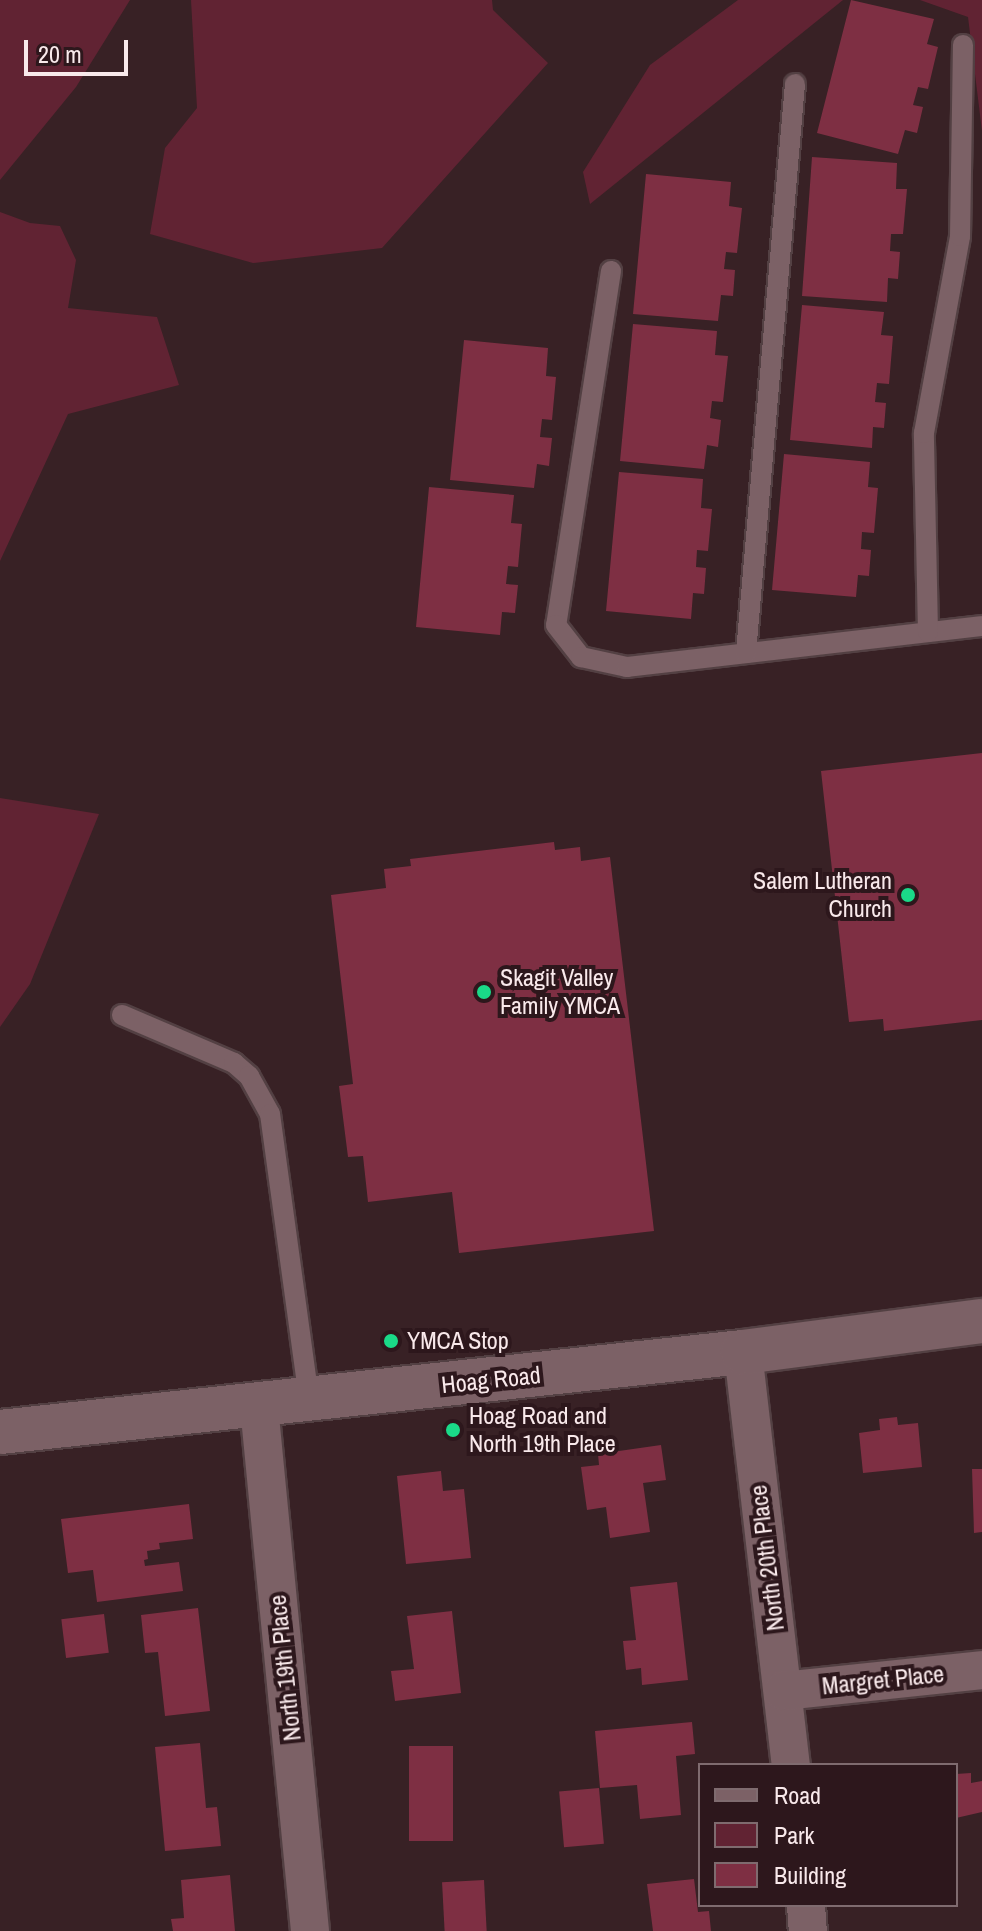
<!DOCTYPE html>
<style>
body{margin:0}
#map{position:relative;width:982px;height:1931px;overflow:hidden;background:#382125;font-family:"Archivo Narrow",sans-serif}
div>[style]{position:absolute}
.green>*{inset:0;background:#612333}
.building>*{inset:0;background:#7e2f43;transform-origin:0 0}
.roads{filter:drop-shadow(2px 0 #534043) drop-shadow(-2px 0 #534043) drop-shadow(0 2px #534043) drop-shadow(0 -2px #534043)}
.service>*{height:20px;margin:-10px;padding:0 10px;transform-origin:10px;border-radius:10px;background:#7c6166}
.minor>*{height:38px;margin:-19px;padding:0 19px;transform-origin:19px;border-radius:19px;background:#7c6166}
.tertiary>*{height:44px;margin:-22px;padding:0 22px;transform-origin:22px;border-radius:22px;background:#7c6166}
.dots>*{width:22px;height:22px;translate:-50% -50%;box-sizing:border-box;border:4px solid #2d171c;border-radius:50%}
span{translate:-50% -50%;white-space:nowrap;text-align:center;line-height:1.15;-webkit-text-stroke:8px #2d171c;paint-order:stroke}
.poi-label{font-size:24px;color:#f9e9eb}
.right{translate:-100% -50%;text-align:right}
.left{translate:0 -50%;text-align:left}
.street-label{font-size:24px;color:#f9e9eb}
.legend{position:absolute;left:698px;top:1763px;width:260px;height:144px;box-sizing:border-box;background:#2d171c;border:2px solid #7f6b6f;margin:0;padding:10px 14px;list-style:none;font-size:24px;color:#f9e9eb}
.legend li{display:flex;align-items:center;gap:16px;height:40px}
.legend b{width:40px;border:2px solid #7f6b6f}
.scale{position:absolute;left:24px;top:40px;width:104px;height:36px;box-sizing:border-box;border:4px solid #f9e9eb;border-top:0;padding-left:10px;font-size:24px;line-height:28px;white-space:nowrap;color:#f9e9eb;-webkit-text-stroke:6px #2d171c;paint-order:stroke}
</style>
<div id="map">
<div class="green">
<div style="clip-path:polygon(0 0,130px 0,76px 87px,0 180px)"></div>
<div style="clip-path:polygon(191px 0,492px 0,493px 10px,548px 63px,382px 248px,253px 263px,150px 234px,165px 148px,197px 108px)"></div>
<div style="clip-path:polygon(738px 0,843px 0,590px 204px,583px 172px,650px 65px)"></div>
<div style="clip-path:polygon(920px 0,982px 0,982px 131px,968px 17px)"></div>
<div style="clip-path:polygon(0 212px,30px 223px,60px 226px,76px 260px,68px 308px,157px 317px,179px 385px,68px 414px,0 561px)"></div>
<div style="clip-path:polygon(0 798px,99px 814px,30px 984px,0 1027px)"></div>
</div>
<div class="building">
<div style="clip-path:polygon(851px 0,934px 19px,927px 44px,938px 47px,928px 89px,918px 87px,913px 105px,923px 107px,917px 133px,905px 130px,898px 154px,817px 133px)"></div>
<div style="clip-path:polygon(812px 157px,897px 163px,896px 189px,907px 189px,903px 234px,891px 234px,890px 251px,900px 252px,898px 279px,888px 278px,887px 302px,802px 296px)"></div>
<div style="clip-path:polygon(646px 174px,731px 182px,729px 206px,742px 208px,737px 253px,726px 252px,724px 269px,735px 270px,733px 296px,721px 295px,718px 321px,633px 314px)"></div>
<div style="clip-path:polygon(802px 305px,884px 312px,881px 335px,893px 336px,889px 384px,877px 383px,875px 402px,886px 403px,884px 428px,873px 427px,872px 448px,790px 440px)"></div>
<div style="clip-path:polygon(633px 324px,717px 331px,715px 355px,728px 356px,723px 402px,712px 401px,710px 418px,721px 420px,718px 447px,707px 445px,704px 469px,620px 461px)"></div>
<div style="clip-path:polygon(464px 340px,548px 348px,546px 376px,556px 377px,552px 420px,542px 419px,540px 437px,552px 438px,549px 466px,537px 464px,534px 488px,450px 480px)"></div>
<div style="clip-path:polygon(784px 454px,870px 462px,868px 487px,878px 488px,874px 533px,862px 532px,861px 549px,871px 550px,869px 576px,858px 575px,856px 597px,772px 590px)"></div>
<div style="clip-path:polygon(619px 472px,703px 479px,701px 508px,712px 509px,708px 551px,697px 550px,696px 567px,706px 568px,704px 594px,693px 593px,691px 619px,606px 611px)"></div>
<div style="clip-path:polygon(429px 487px,514px 495px,511px 523px,522px 524px,518px 567px,508px 566px,506px 584px,518px 585px,515px 613px,502px 612px,500px 635px,416px 627px)"></div>
<div style="clip-path:polygon(982px 753px,982px 1020px,884px 1031px,883px 1019px,849px 1022px,821px 771px)"></div>
<div style="clip-path:polygon(554px 842px,555px 850px,580px 847px,581px 861px,610px 857px,654px 1231px,459px 1253px,452px 1192px,368px 1202px,363px 1156px,348px 1157px,339px 1086px,353px 1084px,331px 895px,386px 888px,384px 869px,411px 866px,410px 859px)"></div>
<div style="clip-path:polygon(897px 1417px,898px 1425px,918px 1423px,922px 1467px,863px 1473px,859px 1433px,880px 1430px,879px 1419px)"></div>
<div style="clip-path:polygon(661px 1445px,666px 1480px,643px 1483px,650px 1532px,610px 1538px,606px 1507px,587px 1510px,581px 1467px,599px 1465px,598px 1454px)"></div>
<div style="clip-path:polygon(972px 1469px,982px 1469px,982px 1532px,974px 1533px)"></div>
<div style="clip-path:polygon(441px 1471px,443px 1491px,464px 1489px,471px 1558px,406px 1564px,397px 1476px)"></div>
<div style="clip-path:polygon(189px 1504px,193px 1539px,159px 1543px,160px 1549px,147px 1551px,148px 1559px,144px 1560px,145px 1566px,179px 1562px,183px 1591px,97px 1602px,93px 1570px,68px 1573px,61px 1519px)"></div>
<div style="clip-path:polygon(677px 1582px,688px 1680px,642px 1685px,641px 1668px,626px 1670px,623px 1641px,636px 1640px,630px 1587px)"></div>
<div style="clip-path:polygon(198px 1608px,210px 1711px,165px 1716px,158px 1652px,145px 1653px,141px 1615px)"></div>
<div style="clip-path:polygon(452px 1611px,461px 1693px,395px 1701px,391px 1671px,414px 1669px,407px 1616px)"></div>
<div style="left:104px;top:1614px;width:39px;height:43px;rotate:83deg"></div>
<div style="clip-path:polygon(692px 1722px,695px 1754px,676px 1756px,681px 1815px,640px 1819px,637px 1785px,600px 1788px,595px 1731px)"></div>
<div style="clip-path:polygon(200px 1743px,206px 1808px,217px 1807px,221px 1846px,165px 1851px,155px 1747px)"></div>
<div style="left:409px;top:1746px;width:44px;height:95px"></div>
<div style="clip-path:polygon(971px 1773px,971px 1783px,982px 1781px,982px 1812px,956px 1818px,956px 1774px)"></div>
<div style="left:599px;top:1788px;width:56px;height:40px;rotate:85deg"></div>
<div style="clip-path:polygon(230px 1875px,235px 1931px,173px 1931px,171px 1919px,184px 1918px,181px 1880px)"></div>
<div style="clip-path:polygon(694px 1879px,698px 1912px,709px 1911px,711px 1931px,653px 1931px,647px 1884px)"></div>
<div style="left:484px;top:1880px;width:51px;height:42px;rotate:87deg"></div>
</div>
<div class="roads">
<div class="service">
<div style="left:611px;top:271px;width:358px;rotate:98.8deg"></div>
<div style="left:556px;top:625px;width:41px;rotate:52deg"></div>
<div style="left:581px;top:657px;width:47px;rotate:12.3deg"></div>
<div style="left:627px;top:667px;width:357px;rotate:-6.6deg"></div>
<div style="left:928px;top:632px;width:199px;rotate:-91.2deg"></div>
<div style="left:924px;top:433px;width:200px;rotate:-79.6deg"></div>
<div style="left:960px;top:236px;width:191px;rotate:-89.1deg"></div>
<div style="left:746px;top:653px;width:571px;rotate:-85.08deg"></div>
<div style="left:122px;top:1015px;width:122px;rotate:23.2deg"></div>
<div style="left:234px;top:1063px;width:20px;rotate:41deg"></div>
<div style="left:249px;top:1076px;width:43px;rotate:61.1deg"></div>
<div style="left:270px;top:1114px;width:289px;rotate:82.2deg"></div>
</div>
<div class="minor">
<div style="left:743px;top:1352px;width:416px;rotate:83.4deg"></div>
<div style="left:259px;top:1406px;width:527px;rotate:84.45deg"></div>
<div style="left:783px;top:1691px;width:200px;rotate:-6deg"></div>
<div style="left:806px;top:1905px;width:26px;rotate:86deg"></div>
</div>
<div class="tertiary">
<div style="left:0;top:1432px;width:747px;rotate:-6.15deg"></div>
<div style="left:743px;top:1352px;width:241px;rotate:-7.4deg"></div>
</div>
</div>
<div class="dots">
<div style="left:908px;top:895px;background:#1ad988"></div>
<div style="left:484px;top:992px;background:#1ad988"></div>
<div style="left:391px;top:1341px;background:#1ad988"></div>
<div style="left:453px;top:1430px;background:#1ad988"></div>
</div>
<div class="poi-label">
<span class="right" style="left:892px;top:895px">Salem Lutheran<br>Church</span>
<span class="left" style="left:500px;top:992px">Skagit Valley<br>Family YMCA</span>
<span class="left" style="left:407px;top:1341px">YMCA Stop</span>
<span class="left" style="left:469px;top:1430px">Hoag Road and<br>North 19th Place</span>
</div>
<div class="street-label">
<span style="left:491px;top:1380px;rotate:-6deg">Hoag Road</span>
<span style="left:767px;top:1558px;rotate:-97deg">North 20th Place</span>
<span style="left:285px;top:1668px;rotate:-96deg">North 19th Place</span>
<span style="left:883px;top:1680px;rotate:-6deg">Margret Place</span>
</div>
<ul class="legend">
<li><b style="height:10px;background:#7c6166"></b>Road</li>
<li><b style="height:22px;background:#612333"></b>Park</li>
<li><b style="height:22px;background:#7e2f43"></b>Building</li>
</ul>
<div class="scale">20 m</div>
</div>
